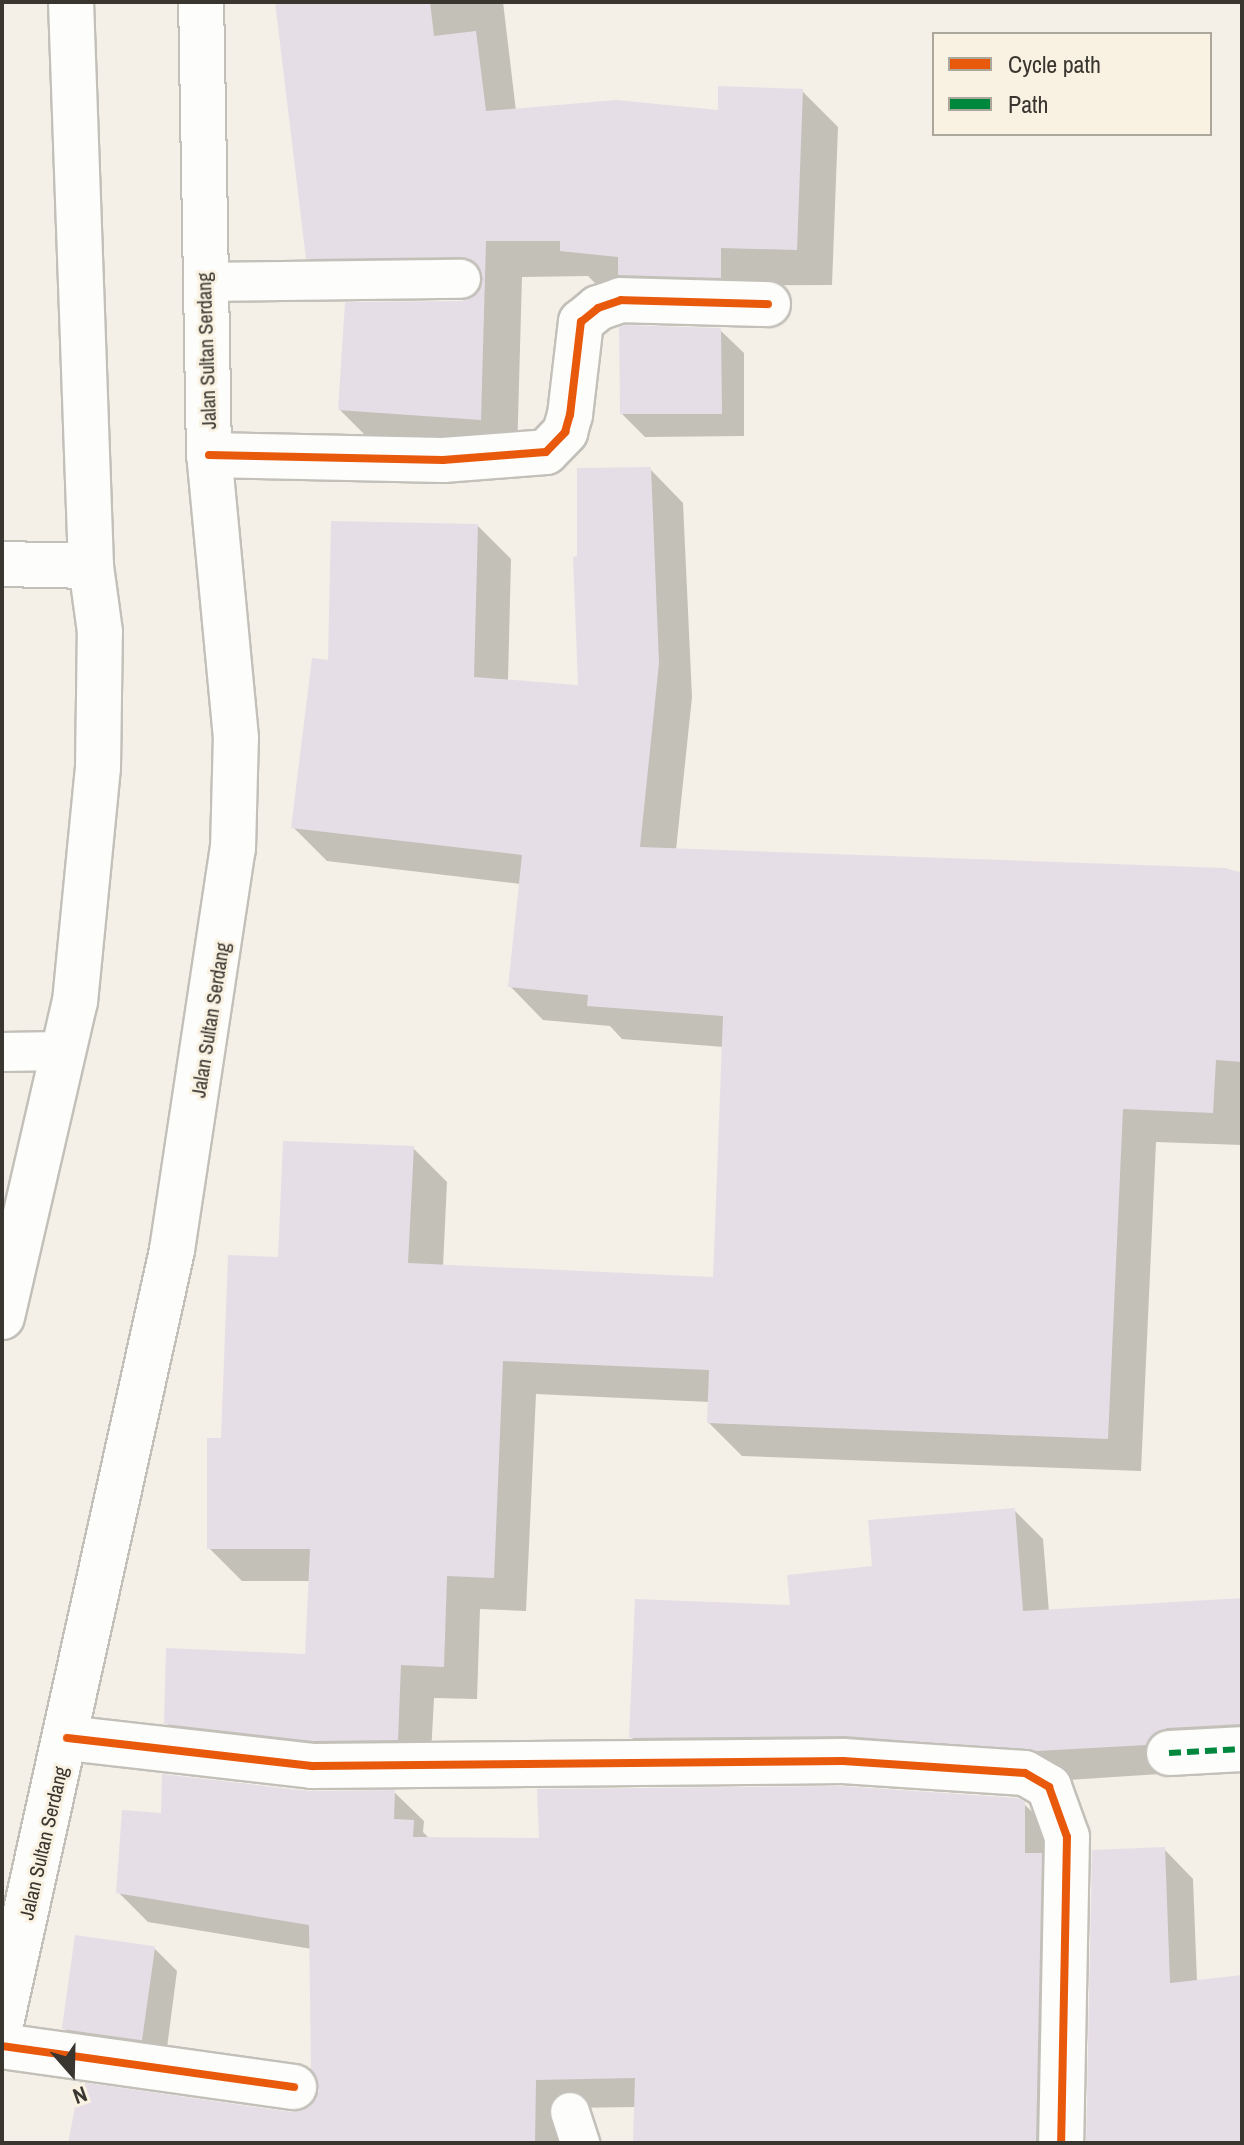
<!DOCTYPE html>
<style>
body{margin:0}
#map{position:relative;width:1244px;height:2145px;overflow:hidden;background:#f4f0e7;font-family:"Archivo Narrow",sans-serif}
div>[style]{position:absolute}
.shadow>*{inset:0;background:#0003}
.building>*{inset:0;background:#e6dee6;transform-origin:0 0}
.roads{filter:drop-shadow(2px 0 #c3c0b9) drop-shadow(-2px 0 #c3c0b9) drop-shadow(0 2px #c3c0b9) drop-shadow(0 -2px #c3c0b9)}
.service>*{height:38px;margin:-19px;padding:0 19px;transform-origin:19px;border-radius:19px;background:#fdfdfb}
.minor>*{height:44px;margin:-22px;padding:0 22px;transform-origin:22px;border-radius:22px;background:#fdfdfb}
.trunk>*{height:44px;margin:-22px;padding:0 22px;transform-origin:22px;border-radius:22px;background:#fdfdfb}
.quiet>*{height:6px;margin-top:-3px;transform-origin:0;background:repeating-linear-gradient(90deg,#00873e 0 12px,transparent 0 18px)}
.cycleway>*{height:8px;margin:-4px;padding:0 4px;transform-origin:4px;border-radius:4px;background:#e8590c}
span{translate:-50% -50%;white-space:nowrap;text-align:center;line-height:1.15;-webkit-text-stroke:6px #f9f2e2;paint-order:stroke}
.street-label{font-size:20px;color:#393630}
.frame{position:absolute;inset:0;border:4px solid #393630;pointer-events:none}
.legend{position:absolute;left:932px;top:32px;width:280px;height:104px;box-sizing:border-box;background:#f9f2e2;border:2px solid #aca79b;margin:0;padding:10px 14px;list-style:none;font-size:24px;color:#393630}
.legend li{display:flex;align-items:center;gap:16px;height:40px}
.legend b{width:40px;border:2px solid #aca79b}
.north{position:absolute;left:32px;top:2033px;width:80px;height:80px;-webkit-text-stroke:6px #f9f2e2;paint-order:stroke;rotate:160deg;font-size:22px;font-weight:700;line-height:32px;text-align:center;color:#393630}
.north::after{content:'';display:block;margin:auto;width:28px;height:36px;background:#393630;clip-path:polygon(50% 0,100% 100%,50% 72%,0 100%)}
</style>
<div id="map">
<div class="shadow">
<div style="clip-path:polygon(278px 2px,503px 2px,516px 111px,719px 113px,802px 91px,838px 127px,832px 285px,598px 286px,588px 276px,522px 277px,517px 455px,376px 446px,340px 410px,480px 292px,344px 294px,308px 258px)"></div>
<div style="clip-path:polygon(720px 330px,744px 353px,744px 436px,645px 437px,622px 414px)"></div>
<div style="clip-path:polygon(650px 469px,683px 503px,692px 697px,676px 850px,1242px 872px,1242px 1145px,1156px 1142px,1141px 1471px,742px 1456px,709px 1423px,710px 1402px,536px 1394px,526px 1611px,480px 1609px,477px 1699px,434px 1698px,430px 1773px,200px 1757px,166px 1723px,307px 1656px,311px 1581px,242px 1581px,209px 1548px,222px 1440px,280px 1259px,413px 1148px,447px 1182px,443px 1267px,715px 1279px,724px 1047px,622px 1039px,610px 1026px,543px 1020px,510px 986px,521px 884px,327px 861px,294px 828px,330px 663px,478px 526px,511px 559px,508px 681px,580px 687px,579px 558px)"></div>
<div style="clip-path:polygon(1014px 1510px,1043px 1539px,1049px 1612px,1242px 1600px,1242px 1754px,1175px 1773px,1068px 1780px,660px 1766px,631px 1737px,792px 1608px)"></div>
<div style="clip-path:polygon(394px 1792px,424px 1821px,423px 1832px,430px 1839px,541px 1840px,1024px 1804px,1054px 1833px,1065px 2143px,635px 2143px,636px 2107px,564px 2108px,564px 2143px,70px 2143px,291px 2114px,312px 2109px,321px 2091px,312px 1949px,148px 1922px,118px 1892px,163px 1815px,309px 1793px)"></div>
<div style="clip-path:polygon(1164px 1849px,1193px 1879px,1197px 1982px,1242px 1977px,1242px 2143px,1088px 2143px)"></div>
<div style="clip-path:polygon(154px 1948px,177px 1971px,165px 2063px,87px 2052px,64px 2028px)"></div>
</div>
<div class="building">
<div style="clip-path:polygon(275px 2px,430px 2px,434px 36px,476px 31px,486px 111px,616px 100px,718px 110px,718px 86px,803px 89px,797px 250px,721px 248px,721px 278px,618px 275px,618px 257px,560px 251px,560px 241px,486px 241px,481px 420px,338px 410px,345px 302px,462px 301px,480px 290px,483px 278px,472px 260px,461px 257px,306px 259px)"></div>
<div style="clip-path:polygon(625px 325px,721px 328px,722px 414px,620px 414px,619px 327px)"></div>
<div style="clip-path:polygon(651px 467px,659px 663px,640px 847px,1225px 868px,1242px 873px,1242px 1062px,1216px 1060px,1213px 1113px,1123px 1109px,1108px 1439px,707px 1423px,709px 1370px,503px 1361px,494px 1578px,447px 1576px,444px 1667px,401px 1665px,398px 1740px,313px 1741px,164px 1724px,166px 1648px,305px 1654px,310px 1549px,207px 1549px,207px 1438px,221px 1438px,228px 1255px,278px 1257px,283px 1141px,414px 1146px,408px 1263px,713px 1277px,723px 1016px,587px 1006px,588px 995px,508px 987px,522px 855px,291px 828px,312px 658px,328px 660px,331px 521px,478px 524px,474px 677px,578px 685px,573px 557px,577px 556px,577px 468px)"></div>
<div style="clip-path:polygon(1015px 1508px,1023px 1611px,1242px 1598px,1242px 1724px,1167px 1728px,1155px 1733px,1146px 1745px,1037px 1751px,845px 1736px,629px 1738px,635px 1599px,790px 1605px,787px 1575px,872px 1566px,868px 1520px)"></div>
<div style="clip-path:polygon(162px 1774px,309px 1791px,395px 1790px,394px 1819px,414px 1820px,413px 1837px,539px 1838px,537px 1789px,842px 1786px,1017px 1798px,1025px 1802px,1025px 1853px,1042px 1853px,1036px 2143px,633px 2143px,635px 2078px,536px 2080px,535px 2143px,68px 2143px,80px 2082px,291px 2112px,310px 2107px,319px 2091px,311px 2069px,309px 1925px,116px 1893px,122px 1810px,161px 1813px)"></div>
<div style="clip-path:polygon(1165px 1847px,1170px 1983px,1242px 1975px,1242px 2143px,1086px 2143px,1092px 1850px)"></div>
<div style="left:75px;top:1935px;width:81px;height:95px;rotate:8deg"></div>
</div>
<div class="roads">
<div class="service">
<div style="left:203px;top:282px;width:258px;rotate:-0.7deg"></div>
<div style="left:2px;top:1052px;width:61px;rotate:-0.9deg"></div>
<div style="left:570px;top:2112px;width:33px;rotate:72deg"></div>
</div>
<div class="minor">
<div style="left:209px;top:455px;width:234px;rotate:1.2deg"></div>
<div style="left:443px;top:460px;width:103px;rotate:-4.4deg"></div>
<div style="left:546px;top:452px;width:28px;rotate:-46deg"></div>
<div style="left:565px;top:432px;width:18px;rotate:-74deg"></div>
<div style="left:570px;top:415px;width:94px;rotate:-83.3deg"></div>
<div style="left:581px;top:322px;width:22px;rotate:-39deg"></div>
<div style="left:598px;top:308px;width:24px;rotate:-19deg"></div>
<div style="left:621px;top:300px;width:147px;rotate:1.6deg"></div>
<div style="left:2px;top:564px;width:89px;rotate:1.3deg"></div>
<div style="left:67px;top:1738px;width:247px;rotate:6.5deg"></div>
<div style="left:312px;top:1766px;width:531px;rotate:-0.54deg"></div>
<div style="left:843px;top:1761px;width:182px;rotate:3.8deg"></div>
<div style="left:1025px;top:1773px;width:28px;rotate:30deg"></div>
<div style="left:1049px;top:1787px;width:53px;rotate:70.2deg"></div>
<div style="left:1067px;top:1837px;width:306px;rotate:91.1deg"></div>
<div style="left:1169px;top:1753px;width:73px;rotate:-3.1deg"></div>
<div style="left:2px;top:2046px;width:295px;rotate:8deg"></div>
</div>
<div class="trunk">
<div style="left:2px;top:1317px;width:323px;rotate:-77deg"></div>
<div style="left:75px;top:1002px;width:236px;rotate:-84.4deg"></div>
<div style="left:98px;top:767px;width:135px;rotate:-89.2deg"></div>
<div style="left:100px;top:632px;width:67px;rotate:-97.8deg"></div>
<div style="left:91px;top:566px;width:564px;rotate:-92.03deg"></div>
<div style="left:2px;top:2019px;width:788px;rotate:-77.53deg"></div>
<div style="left:172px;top:1250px;width:406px;rotate:-81.4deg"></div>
<div style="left:233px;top:849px;width:111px;rotate:-88.5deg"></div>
<div style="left:236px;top:738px;width:284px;rotate:-95.4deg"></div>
<div style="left:209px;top:455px;width:453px;rotate:-91deg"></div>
</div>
</div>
<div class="quiet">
<div style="left:1169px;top:1753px;width:73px;rotate:-3.1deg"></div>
</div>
<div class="cycleway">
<div style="left:209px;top:455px;width:234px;rotate:1.2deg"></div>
<div style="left:443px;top:460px;width:103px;rotate:-4.4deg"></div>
<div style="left:546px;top:452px;width:28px;rotate:-46deg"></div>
<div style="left:565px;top:432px;width:18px;rotate:-74deg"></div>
<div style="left:570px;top:415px;width:94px;rotate:-83.3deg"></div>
<div style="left:581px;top:322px;width:22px;rotate:-39deg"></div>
<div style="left:598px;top:308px;width:24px;rotate:-19deg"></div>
<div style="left:621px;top:300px;width:147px;rotate:1.6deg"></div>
<div style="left:67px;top:1738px;width:247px;rotate:6.5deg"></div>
<div style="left:312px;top:1766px;width:531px;rotate:-0.54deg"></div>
<div style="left:843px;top:1761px;width:182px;rotate:3.8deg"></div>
<div style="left:1025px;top:1773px;width:28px;rotate:30deg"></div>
<div style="left:1049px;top:1787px;width:53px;rotate:70.2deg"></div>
<div style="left:1067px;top:1837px;width:306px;rotate:91.1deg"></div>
<div style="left:2px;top:2046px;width:295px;rotate:8deg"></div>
</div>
<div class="street-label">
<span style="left:206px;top:351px;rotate:-92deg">Jalan Sultan Serdang</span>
<span style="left:210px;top:1020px;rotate:-81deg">Jalan Sultan Serdang</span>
<span style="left:43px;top:1843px;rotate:-77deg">Jalan Sultan Serdang</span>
</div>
<div class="frame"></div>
<ul class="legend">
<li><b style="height:10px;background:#e8590c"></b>Cycle path</li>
<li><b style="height:10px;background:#00873e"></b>Path</li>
</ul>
<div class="north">N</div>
</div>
